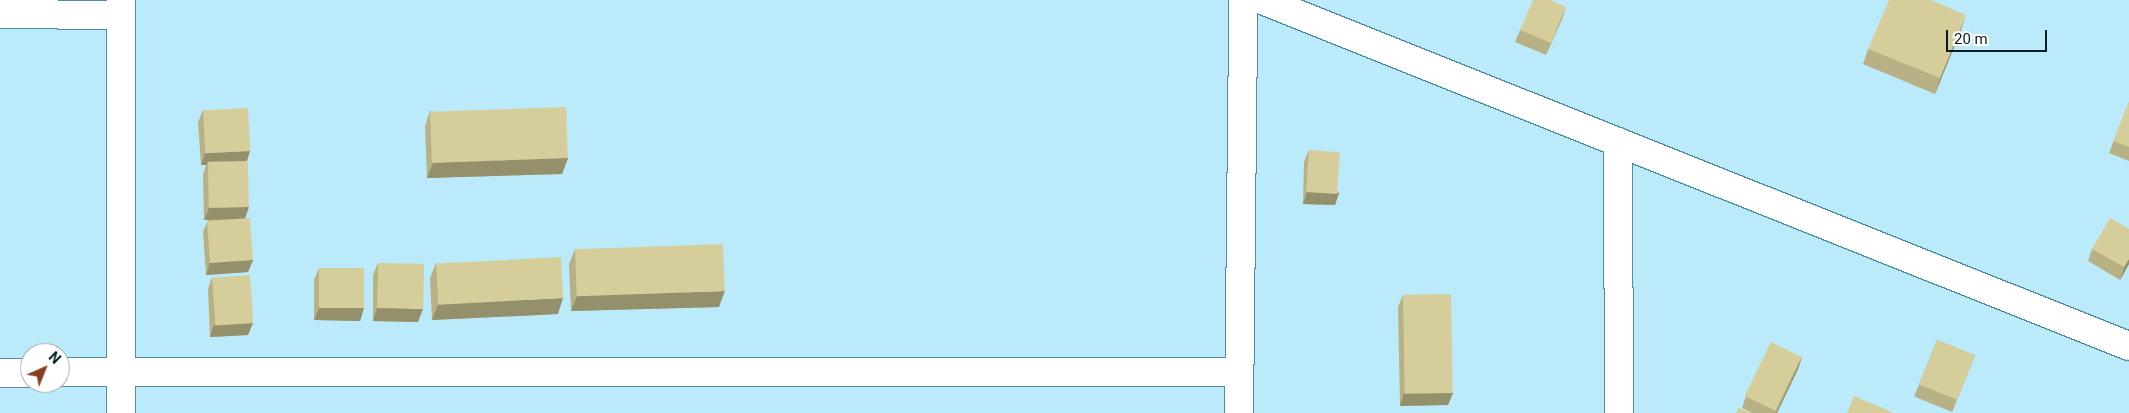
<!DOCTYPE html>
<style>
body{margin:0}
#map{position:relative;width:2129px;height:413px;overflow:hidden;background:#bbebfb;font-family:Roboto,sans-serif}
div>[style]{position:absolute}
.roads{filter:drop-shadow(1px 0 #528c9f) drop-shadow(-1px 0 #528c9f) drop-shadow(0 1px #528c9f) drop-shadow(0 -1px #528c9f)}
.street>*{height:28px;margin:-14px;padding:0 14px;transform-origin:14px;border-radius:14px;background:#fff}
.wall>*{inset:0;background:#b7b185;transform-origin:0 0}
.shaded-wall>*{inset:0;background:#95906c}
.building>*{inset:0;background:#d5ce9b;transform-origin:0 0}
span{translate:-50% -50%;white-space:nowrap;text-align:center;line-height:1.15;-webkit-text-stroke:4px #fff;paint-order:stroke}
.north{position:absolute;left:20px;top:343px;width:50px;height:50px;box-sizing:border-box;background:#fff;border:1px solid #9ba5a8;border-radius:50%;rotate:44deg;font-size:14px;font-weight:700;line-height:20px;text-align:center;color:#051d25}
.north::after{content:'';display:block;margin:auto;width:18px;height:22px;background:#883f23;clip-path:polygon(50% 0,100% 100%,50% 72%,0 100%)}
.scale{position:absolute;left:1946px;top:30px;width:101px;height:22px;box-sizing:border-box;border:2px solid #051d25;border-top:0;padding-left:6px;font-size:15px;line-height:18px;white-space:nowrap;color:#051d25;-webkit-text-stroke:4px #fff;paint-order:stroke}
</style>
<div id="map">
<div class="roads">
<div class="street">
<div style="left:121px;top:0;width:413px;rotate:90deg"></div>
<div style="left:1262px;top:0;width:933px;rotate:21.76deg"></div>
<div style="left:0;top:14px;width:121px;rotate:0.5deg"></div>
<div style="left:1618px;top:142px;width:271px;rotate:89.8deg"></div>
<div style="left:60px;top:372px;width:1179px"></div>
<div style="left:0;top:373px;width:30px"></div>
<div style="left:1239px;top:413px;width:413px;rotate:-89.4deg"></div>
</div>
</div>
<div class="wall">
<div style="clip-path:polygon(1566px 7px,1546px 55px,1515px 42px,1520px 30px)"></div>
<div style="clip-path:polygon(1961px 30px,1935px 94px,1863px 64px,1868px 49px)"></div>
<div style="clip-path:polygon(2129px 102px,2129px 161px,2109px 153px)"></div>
<div style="clip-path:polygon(203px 110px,250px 151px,247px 161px,245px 218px,253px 260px,248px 272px,206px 275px,203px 232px,208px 220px,204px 220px,203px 174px,206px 165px,201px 165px,198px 122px)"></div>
<div style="clip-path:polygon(430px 111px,568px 158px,562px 174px,427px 178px,425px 126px)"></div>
<div style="clip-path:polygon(1309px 150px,1339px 193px,1335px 205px,1303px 204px,1304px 162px)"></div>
<div style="clip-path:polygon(2129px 229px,2129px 264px,2120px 280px,2088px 261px,2092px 249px)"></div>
<div style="clip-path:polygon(575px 249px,719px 307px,571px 311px,569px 264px)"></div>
<div style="clip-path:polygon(378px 263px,418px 322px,373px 321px,373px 275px)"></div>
<div style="clip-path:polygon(436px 263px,558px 314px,432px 320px,430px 278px)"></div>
<div style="clip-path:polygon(319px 268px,364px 308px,360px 321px,314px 320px,314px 280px)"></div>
<div style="clip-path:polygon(212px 277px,253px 323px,248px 335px,210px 337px,208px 289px)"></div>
<div style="clip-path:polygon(1403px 295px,1453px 393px,1448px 405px,1400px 406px,1398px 307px)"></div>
<div style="left:1937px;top:340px;width:41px;height:61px;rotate:22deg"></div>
<div style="clip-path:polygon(1802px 357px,1798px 369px,1777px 413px,1752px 413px,1742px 408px,1746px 396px)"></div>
</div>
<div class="shaded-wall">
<div style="clip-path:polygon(1566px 7px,1562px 19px,1546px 55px)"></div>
<div style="clip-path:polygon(1966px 15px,1961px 30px,1935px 94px,1940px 78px)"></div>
<div style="clip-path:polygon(250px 151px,246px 163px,208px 162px,206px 165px,201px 165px,205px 153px)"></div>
<div style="clip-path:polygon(568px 158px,562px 174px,427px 178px,433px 163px)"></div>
<div style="clip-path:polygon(1307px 192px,1339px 193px,1335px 205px,1303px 204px)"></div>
<div style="clip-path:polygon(249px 207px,245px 219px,204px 220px,209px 208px)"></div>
<div style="clip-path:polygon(2129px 259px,2129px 264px,2120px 280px,2124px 267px)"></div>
<div style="clip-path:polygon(253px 260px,248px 272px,206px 275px,210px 262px)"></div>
<div style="clip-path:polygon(725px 291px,719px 307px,571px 311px,577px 296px)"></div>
<div style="clip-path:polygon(563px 298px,558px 314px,432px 320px,438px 305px)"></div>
<div style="clip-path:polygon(319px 308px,364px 308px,360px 321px,314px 320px)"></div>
<div style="clip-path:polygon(377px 308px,423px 309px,418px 322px,373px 321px)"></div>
<div style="clip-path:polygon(253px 323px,248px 335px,210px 337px,214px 325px)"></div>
<div style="clip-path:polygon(1802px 357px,1798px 369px,1777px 413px,1776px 413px)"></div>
<div style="clip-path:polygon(1404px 393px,1453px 393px,1448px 405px,1400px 406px)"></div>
</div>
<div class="building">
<div style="clip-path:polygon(1533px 0,1551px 0,1566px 7px,1551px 43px,1520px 30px)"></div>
<div style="clip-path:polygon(1889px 0,1931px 0,1966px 15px,1940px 78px,1868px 49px)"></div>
<div style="clip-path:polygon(2129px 102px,2129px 147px,2113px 141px)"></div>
<div style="left:566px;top:107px;width:51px;height:136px;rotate:88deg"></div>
<div style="left:248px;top:108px;width:43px;height:45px;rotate:87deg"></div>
<div style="left:1309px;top:150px;width:31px;height:42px;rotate:4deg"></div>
<div style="left:248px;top:161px;width:46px;height:40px;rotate:89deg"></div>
<div style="left:250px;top:218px;width:42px;height:43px;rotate:86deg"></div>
<div style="clip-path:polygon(2110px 218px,2129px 229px,2129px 259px,2124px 267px,2092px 249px)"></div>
<div style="left:723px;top:244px;width:47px;height:148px;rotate:88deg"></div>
<div style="left:561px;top:257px;width:41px;height:125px;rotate:87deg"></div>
<div style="left:378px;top:263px;width:46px;height:45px;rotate:1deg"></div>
<div style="left:319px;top:268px;width:45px;height:40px"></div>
<div style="left:250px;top:275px;width:48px;height:38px;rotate:86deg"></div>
<div style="left:1451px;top:294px;width:99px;height:48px;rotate:89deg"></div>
<div style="left:1937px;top:340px;width:41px;height:48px;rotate:22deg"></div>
<div style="left:1771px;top:342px;width:34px;height:60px;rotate:26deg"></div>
<div style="clip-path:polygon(1854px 396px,1892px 412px,1891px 413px,1847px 413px)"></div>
<div style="clip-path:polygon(1738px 408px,1752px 413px,1736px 413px)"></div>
</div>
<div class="north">N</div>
<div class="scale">20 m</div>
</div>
